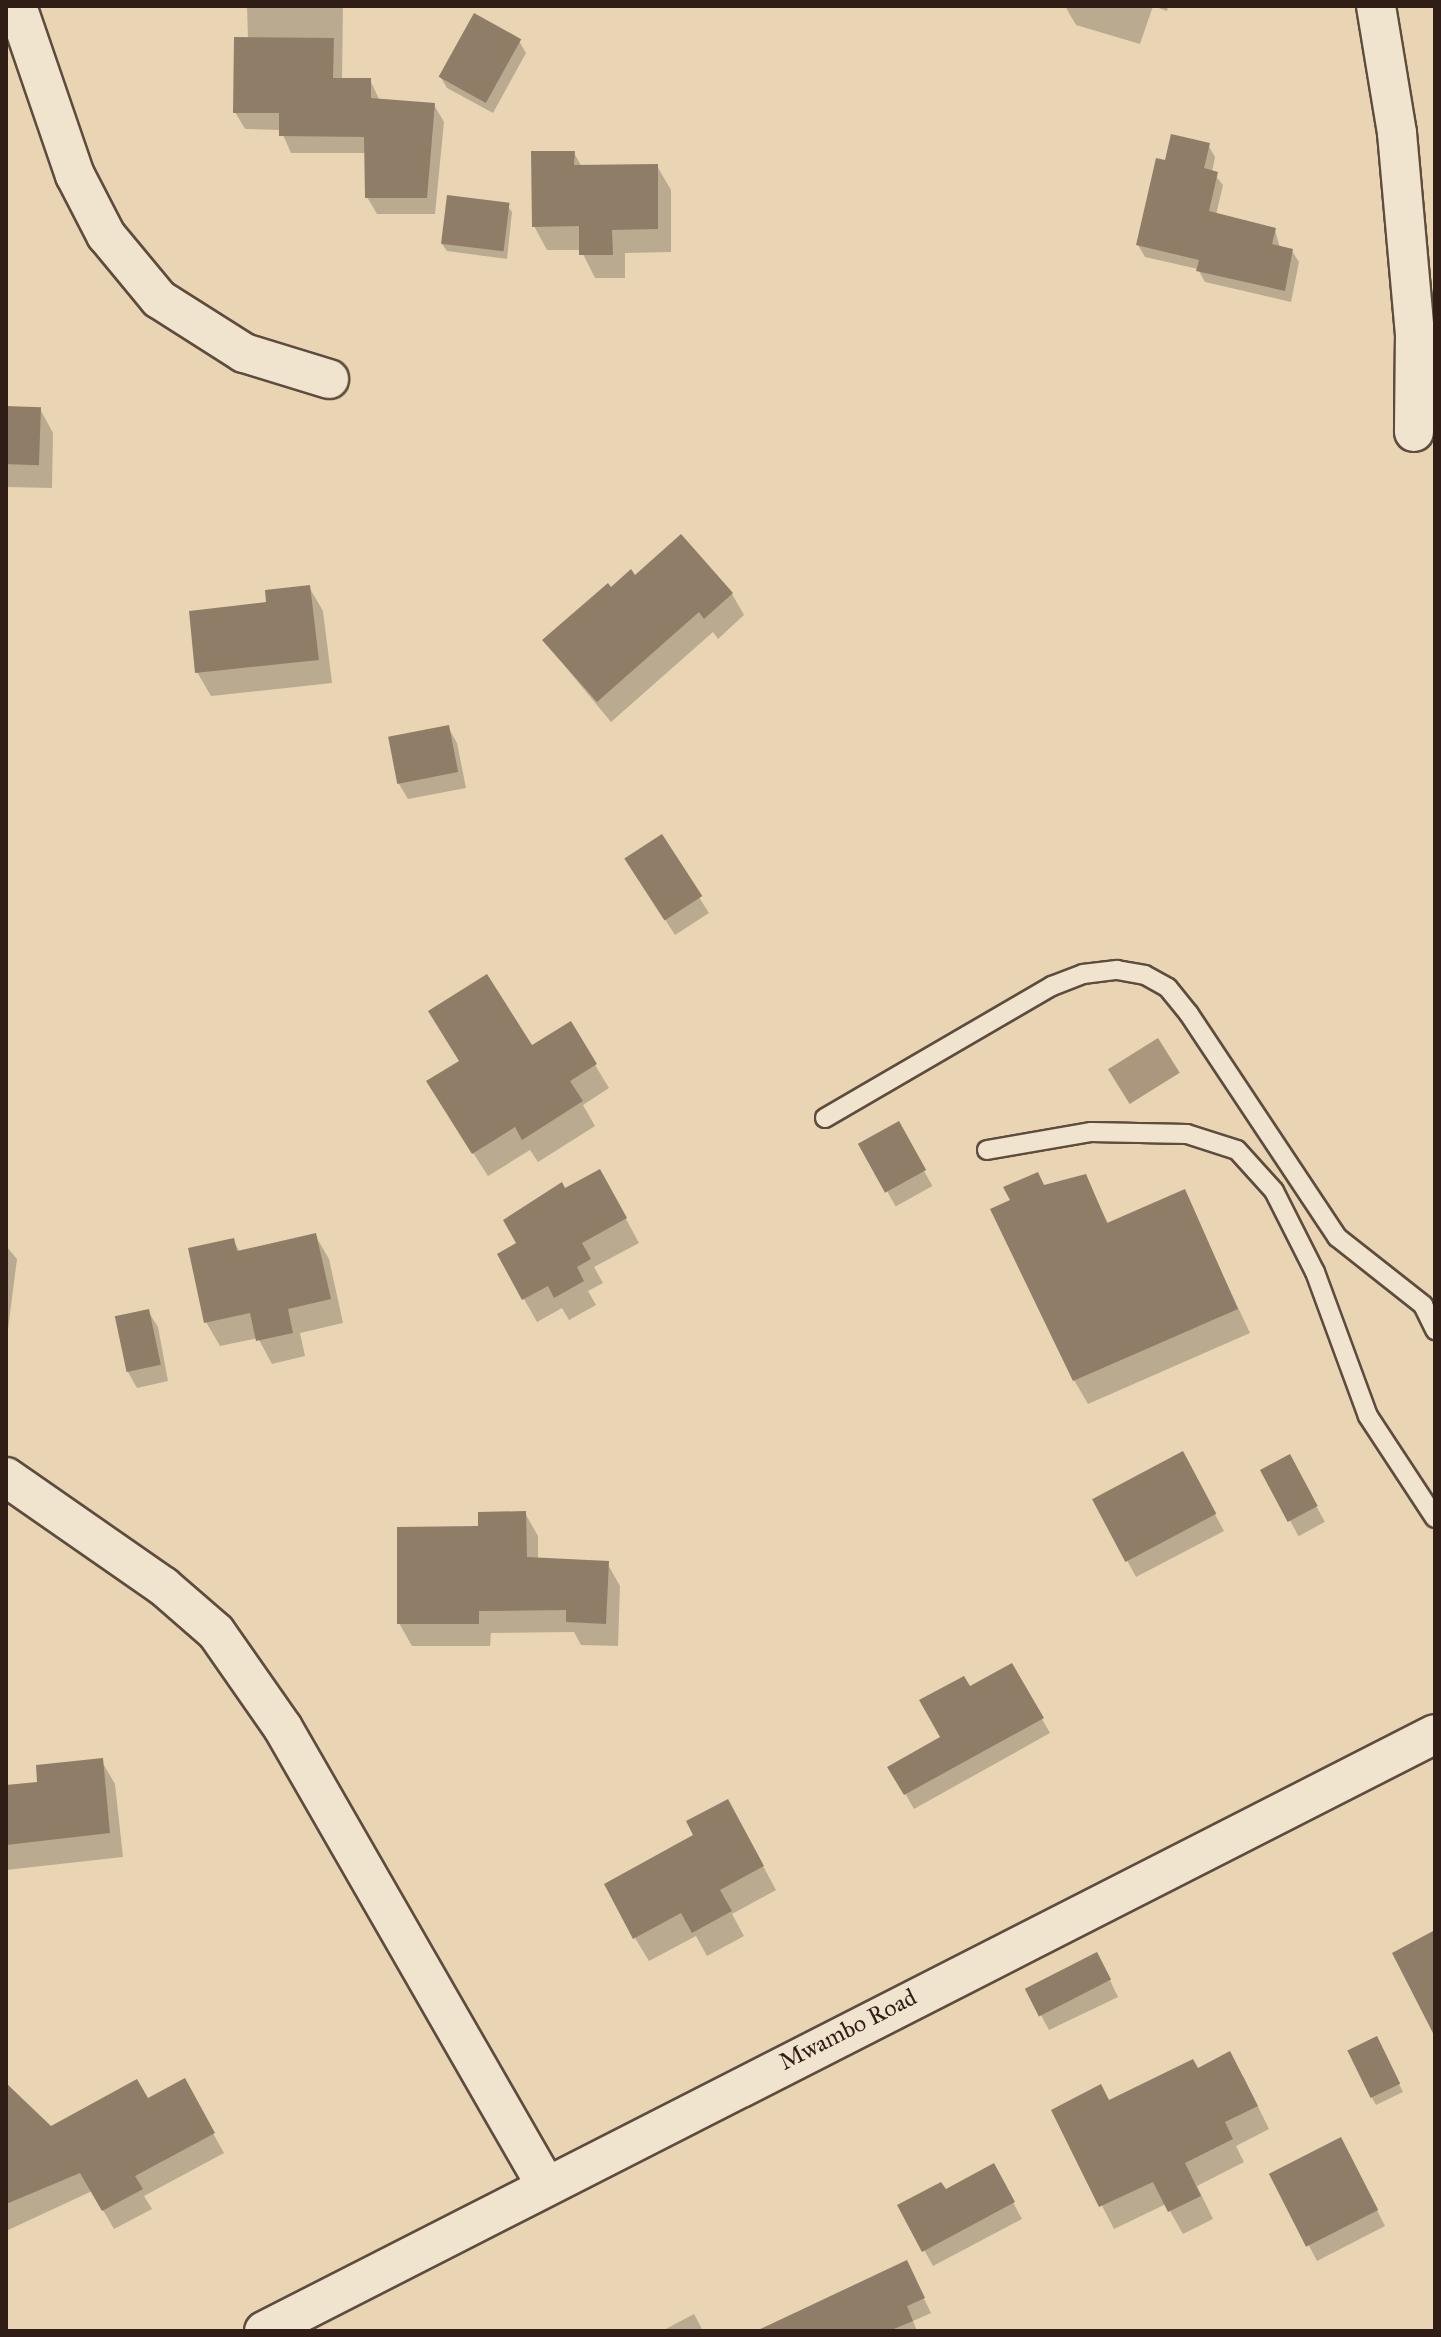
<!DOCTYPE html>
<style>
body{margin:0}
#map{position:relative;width:1441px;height:2337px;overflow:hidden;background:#e9d5b4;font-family:"IM FELL Great Primer",serif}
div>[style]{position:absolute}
.water>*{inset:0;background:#aa977e;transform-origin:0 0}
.shadow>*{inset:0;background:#0003;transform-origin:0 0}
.building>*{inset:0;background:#907d68;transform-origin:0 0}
.roads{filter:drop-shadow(2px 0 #5e4c3e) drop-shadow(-2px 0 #5e4c3e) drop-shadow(0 2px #5e4c3e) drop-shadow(0 -2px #5e4c3e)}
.service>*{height:18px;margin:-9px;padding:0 9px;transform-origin:9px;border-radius:9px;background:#f1e4ce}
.minor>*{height:38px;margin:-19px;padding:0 19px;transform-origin:19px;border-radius:19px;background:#f1e4ce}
span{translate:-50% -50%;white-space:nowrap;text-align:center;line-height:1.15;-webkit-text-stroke:8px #f1e4ce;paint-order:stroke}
.street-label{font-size:24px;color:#301e16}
.frame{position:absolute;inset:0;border:8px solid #301e16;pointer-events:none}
</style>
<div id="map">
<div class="water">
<div style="left:1158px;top:1038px;width:41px;height:59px;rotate:58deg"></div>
</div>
<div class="shadow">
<div style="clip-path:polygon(247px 6px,343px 6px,342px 80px,370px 80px,380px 101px,434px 105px,444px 122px,435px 214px,377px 214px,367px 197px,366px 153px,291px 153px,281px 130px,245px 129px,235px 112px,248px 39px)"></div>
<div style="clip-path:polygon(1065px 6px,1168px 6px,1167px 11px,1153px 6px,1140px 44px,1076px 25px)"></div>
<div style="clip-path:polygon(519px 41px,526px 53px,493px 113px,447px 88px,440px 76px)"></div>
<div style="clip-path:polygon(1208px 145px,1215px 157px,1212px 172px,1223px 185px,1216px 215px,1275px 230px,1280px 248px,1292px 251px,1299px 262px,1291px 302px,1205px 282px,1198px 269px,1145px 257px,1138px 245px,1167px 162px)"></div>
<div style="clip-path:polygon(574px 153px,582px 167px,657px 166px,671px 190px,671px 252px,625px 253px,625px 278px,595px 278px,581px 250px,547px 250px,534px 226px)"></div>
<div style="clip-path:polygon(507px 205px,512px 212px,507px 259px,447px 251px,442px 244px)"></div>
<div style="clip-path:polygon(6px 408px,40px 409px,53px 433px,52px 488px,6px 487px)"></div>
<div style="clip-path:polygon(635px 578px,732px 594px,744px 615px,718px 639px,713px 632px,611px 722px,544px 641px)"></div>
<div style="clip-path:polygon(309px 587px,323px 611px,332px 683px,211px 696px,197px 672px)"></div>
<div style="clip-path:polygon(448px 727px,457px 743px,466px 788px,408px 799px,399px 784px,390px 738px)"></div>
<div style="clip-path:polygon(661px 837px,709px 913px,675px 935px,636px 874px)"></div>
<div style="clip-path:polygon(532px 1048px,595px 1065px,609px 1088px,583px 1105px,595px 1126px,538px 1162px,530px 1150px,488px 1176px,443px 1106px,461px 1062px)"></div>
<div style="left:898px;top:1124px;width:71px;height:42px;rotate:61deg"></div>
<div style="clip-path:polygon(1085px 1176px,1109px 1225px,1184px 1192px,1250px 1333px,1088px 1404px,1074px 1380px,1044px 1187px)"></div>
<div style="clip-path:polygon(564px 1190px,613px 1195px,639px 1243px,594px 1267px,603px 1283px,588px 1291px,596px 1305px,569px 1320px,562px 1308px,537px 1322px,499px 1255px,518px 1244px)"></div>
<div style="clip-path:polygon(315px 1235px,329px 1259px,343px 1323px,300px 1333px,305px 1356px,272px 1364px,258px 1338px,220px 1346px,206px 1322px,233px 1240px,240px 1252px)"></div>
<div style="clip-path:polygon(6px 1246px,17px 1259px,7px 1337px,6px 1337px)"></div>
<div style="clip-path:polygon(148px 1311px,158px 1327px,168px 1381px,137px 1388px,128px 1372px)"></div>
<div style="left:1289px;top:1457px;width:74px;height:30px;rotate:61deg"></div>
<div style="clip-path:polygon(1191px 1470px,1224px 1531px,1136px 1577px,1098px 1506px)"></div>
<div style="clip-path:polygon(525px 1513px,538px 1536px,538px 1560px,607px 1563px,620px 1586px,618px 1646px,581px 1645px,574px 1632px,491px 1633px,490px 1646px,412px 1646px,399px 1623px,480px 1528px)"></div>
<div style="clip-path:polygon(1011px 1665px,1050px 1733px,914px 1809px,890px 1767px,943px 1738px,969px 1689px)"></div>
<div style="clip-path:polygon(101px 1760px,115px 1784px,123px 1857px,6px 1870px,6px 1787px,40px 1783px)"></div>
<div style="clip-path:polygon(741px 1825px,776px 1890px,732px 1914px,744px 1936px,707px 1956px,696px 1936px,649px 1961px,635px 1938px)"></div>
<div style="clip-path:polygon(1105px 1970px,1118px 1997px,1049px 2030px,1027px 1989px)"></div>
<div style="clip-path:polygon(1380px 2046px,1403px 2092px,1376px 2105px,1372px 2098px)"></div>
<div style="clip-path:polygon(1243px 2076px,1269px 2129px,1236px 2146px,1244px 2162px,1197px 2186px,1213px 2219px,1183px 2234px,1166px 2204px,1114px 2229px,1053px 2111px)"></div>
<div style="clip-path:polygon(184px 2081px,224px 2153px,144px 2196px,152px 2209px,114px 2229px,92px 2191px,6px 2231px,6px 2083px,50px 2129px,147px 2101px)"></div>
<div style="clip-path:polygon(1349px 2155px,1385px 2226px,1317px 2261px,1271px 2173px)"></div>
<div style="clip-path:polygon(1002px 2182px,1022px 2219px,933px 2266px,900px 2206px)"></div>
<div style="clip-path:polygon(906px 2262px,931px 2313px,913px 2321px,917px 2331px,760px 2331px)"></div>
<div style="clip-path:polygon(694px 2314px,703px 2331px,662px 2331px)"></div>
</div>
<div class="building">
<div style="left:474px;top:13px;width:54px;height:73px;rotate:29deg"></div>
<div style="clip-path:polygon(234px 37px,334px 38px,333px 78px,371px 78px,371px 98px,435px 103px,427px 198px,365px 198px,364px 137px,279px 136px,279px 113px,233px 113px)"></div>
<div style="clip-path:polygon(1171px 134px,1210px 143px,1204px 168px,1218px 172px,1209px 211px,1276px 228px,1272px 244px,1293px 249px,1285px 291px,1196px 271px,1199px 260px,1136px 245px,1156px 158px,1165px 160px)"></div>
<div style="clip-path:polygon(531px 151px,575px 151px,574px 165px,658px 164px,658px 229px,612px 230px,613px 255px,579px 255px,579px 226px,532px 227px)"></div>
<div style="left:447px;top:195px;width:63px;height:49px;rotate:7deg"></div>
<div style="left:6px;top:406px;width:35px;height:58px;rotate:2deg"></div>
<div style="clip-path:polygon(681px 534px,733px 593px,704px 619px,699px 612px,597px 702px,542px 640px,608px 583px,611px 587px,631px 569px,635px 575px)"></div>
<div style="clip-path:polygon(310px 585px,319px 660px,195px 673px,189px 611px,266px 602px,265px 590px)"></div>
<div style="left:449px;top:725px;width:48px;height:62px;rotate:79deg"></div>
<div style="left:662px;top:834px;width:74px;height:45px;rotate:57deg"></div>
<div style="clip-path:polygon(487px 974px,532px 1045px,571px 1021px,597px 1064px,570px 1081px,583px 1101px,522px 1140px,515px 1127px,472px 1154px,426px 1081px,459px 1061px,428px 1011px)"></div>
<div style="left:899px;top:1121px;width:56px;height:47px;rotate:61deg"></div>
<div style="clip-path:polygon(600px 1169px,627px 1218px,582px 1243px,591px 1259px,577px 1267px,584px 1281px,554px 1298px,548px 1286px,522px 1300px,497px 1254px,516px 1243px,503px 1220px,562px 1182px,565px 1188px)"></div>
<div style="clip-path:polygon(1038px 1172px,1044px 1185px,1086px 1174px,1107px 1223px,1185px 1189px,1238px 1309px,1073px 1381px,990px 1209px,1010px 1200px,1003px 1187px)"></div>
<div style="clip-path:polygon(316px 1233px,331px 1299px,288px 1309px,293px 1333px,256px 1341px,250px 1313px,204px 1323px,188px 1248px,234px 1238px,237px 1251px)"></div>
<div style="left:149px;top:1309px;width:57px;height:35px;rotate:78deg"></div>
<div style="left:1183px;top:1451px;width:71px;height:103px;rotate:62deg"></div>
<div style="left:1290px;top:1454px;width:59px;height:34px;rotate:62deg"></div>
<div style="clip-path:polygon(526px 1511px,527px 1557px,609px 1561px,606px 1624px,566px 1622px,566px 1610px,479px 1611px,479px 1624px,397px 1624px,397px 1527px,478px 1526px,478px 1512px)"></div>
<div style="clip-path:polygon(1012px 1663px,1044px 1718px,904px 1795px,887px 1767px,940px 1737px,919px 1700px,964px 1676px,970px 1686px)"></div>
<div style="clip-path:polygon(103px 1758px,110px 1833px,6px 1845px,6px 1785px,37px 1782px,36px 1765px)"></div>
<div style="clip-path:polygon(728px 1799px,764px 1866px,720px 1890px,732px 1911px,692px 1933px,681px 1913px,633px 1939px,604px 1884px,693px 1835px,686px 1821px)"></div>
<div style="clip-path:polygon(1435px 1930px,1435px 2037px,1392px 1953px)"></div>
<div style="left:1097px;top:1952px;width:31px;height:81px;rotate:63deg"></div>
<div style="left:1377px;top:2036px;width:53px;height:33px;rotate:64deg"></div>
<div style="clip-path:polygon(1230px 2051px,1258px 2106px,1225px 2122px,1233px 2139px,1185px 2163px,1201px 2196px,1168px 2212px,1153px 2182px,1099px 2207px,1051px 2110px,1101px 2084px,1109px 2100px,1193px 2059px,1198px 2068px)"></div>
<div style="clip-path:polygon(185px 2078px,215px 2133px,135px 2176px,143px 2189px,102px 2211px,80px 2173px,6px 2204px,6px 2083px,51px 2126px,137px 2079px,148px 2098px)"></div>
<div style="left:1341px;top:2137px;width:82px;height:81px;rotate:63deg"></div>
<div style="clip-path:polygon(994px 2163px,1015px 2202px,922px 2252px,897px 2205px,941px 2182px,946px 2189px)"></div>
<div style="clip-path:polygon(907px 2260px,925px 2298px,907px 2306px,913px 2321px,889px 2331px,756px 2331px)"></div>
</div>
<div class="roads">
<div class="service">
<div style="left:825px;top:1118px;width:263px;rotate:-30.2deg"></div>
<div style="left:1052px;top:986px;width:33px;rotate:-21deg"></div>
<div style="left:1083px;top:974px;width:34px;rotate:-7deg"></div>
<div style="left:1117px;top:970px;width:28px;rotate:10deg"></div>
<div style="left:1145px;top:975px;width:26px;rotate:29deg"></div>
<div style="left:1168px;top:988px;width:33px;rotate:51deg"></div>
<div style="left:1189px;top:1014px;width:268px;rotate:56.4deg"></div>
<div style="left:1337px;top:1237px;width:110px;rotate:38.3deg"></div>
<div style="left:1423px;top:1305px;width:28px;rotate:64deg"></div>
<div style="left:987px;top:1150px;width:106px;rotate:-9.8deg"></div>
<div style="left:1091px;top:1132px;width:96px;rotate:1.2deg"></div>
<div style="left:1187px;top:1134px;width:52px;rotate:17.7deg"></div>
<div style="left:1237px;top:1150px;width:55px;rotate:47.9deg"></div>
<div style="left:1274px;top:1191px;width:91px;rotate:63.2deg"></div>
<div style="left:1315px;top:1272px;width:153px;rotate:69.8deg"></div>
<div style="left:1368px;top:1416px;width:122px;rotate:56.7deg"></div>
</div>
<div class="minor">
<div style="left:17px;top:6px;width:179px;rotate:71.1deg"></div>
<div style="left:75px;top:175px;width:68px;rotate:62.7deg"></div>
<div style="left:106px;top:235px;width:83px;rotate:50.4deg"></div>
<div style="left:159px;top:299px;width:101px;rotate:32.4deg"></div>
<div style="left:244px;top:353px;width:89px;rotate:17deg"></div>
<div style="left:1376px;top:6px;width:129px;rotate:80.6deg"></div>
<div style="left:1397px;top:133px;width:201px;rotate:84.9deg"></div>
<div style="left:1415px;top:333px;width:99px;rotate:90.6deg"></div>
<div style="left:6px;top:1477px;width:191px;rotate:34.8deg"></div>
<div style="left:163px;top:1586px;width:70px;rotate:41deg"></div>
<div style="left:216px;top:1632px;width:117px;rotate:55.1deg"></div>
<div style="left:283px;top:1728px;width:526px;rotate:60.12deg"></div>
<div style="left:264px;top:2331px;width:1314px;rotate:-27.01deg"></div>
</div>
</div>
<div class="street-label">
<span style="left:848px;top:2030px;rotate:-27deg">Mwambo Road</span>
</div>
<div class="frame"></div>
</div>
